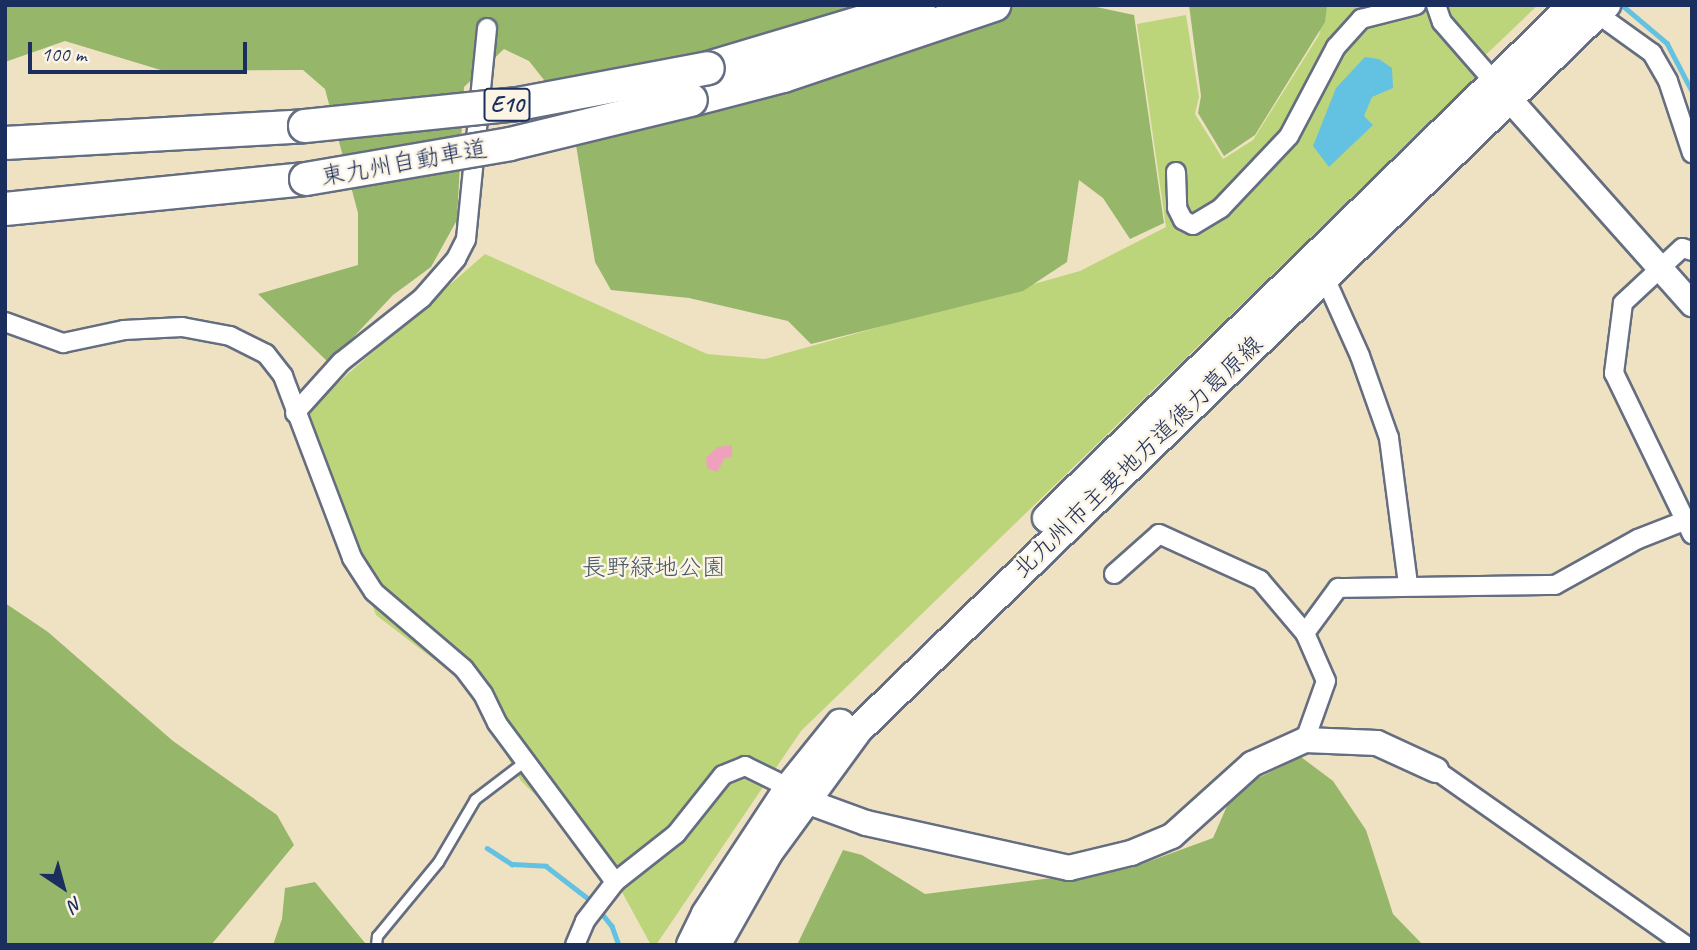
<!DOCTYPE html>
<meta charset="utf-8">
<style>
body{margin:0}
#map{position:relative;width:1697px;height:950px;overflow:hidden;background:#efe2c2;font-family:Caveat,"Klee One",sans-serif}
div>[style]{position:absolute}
.green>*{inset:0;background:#bdd57a}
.forest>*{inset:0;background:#96b66a}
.water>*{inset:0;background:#63c1e1}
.stream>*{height:4.5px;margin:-2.25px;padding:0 2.25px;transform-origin:2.25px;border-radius:2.25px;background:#63c1e1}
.building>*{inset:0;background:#eea0bc}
.roads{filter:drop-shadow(2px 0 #656e81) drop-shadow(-2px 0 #656e81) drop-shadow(0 2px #656e81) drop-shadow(0 -2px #656e81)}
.lane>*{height:9px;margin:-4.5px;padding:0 4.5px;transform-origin:4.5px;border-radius:4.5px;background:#fff}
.street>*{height:18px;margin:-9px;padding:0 9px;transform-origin:9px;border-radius:9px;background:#fff}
.secondary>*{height:24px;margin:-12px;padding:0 12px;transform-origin:12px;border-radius:12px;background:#fff}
.primary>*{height:28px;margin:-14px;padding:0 14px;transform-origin:14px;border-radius:14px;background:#fff}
.highway>*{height:32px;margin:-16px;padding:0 16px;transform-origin:16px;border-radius:16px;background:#fff}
.bridges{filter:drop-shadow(2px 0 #656e81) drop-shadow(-2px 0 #656e81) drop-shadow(0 2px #656e81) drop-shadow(0 -2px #656e81)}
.highway-bridge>*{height:32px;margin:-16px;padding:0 16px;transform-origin:16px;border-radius:16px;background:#fff}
span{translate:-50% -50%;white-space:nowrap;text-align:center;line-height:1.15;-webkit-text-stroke:5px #fcf5e5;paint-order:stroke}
.shield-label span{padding:2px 5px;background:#fcf5e5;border:2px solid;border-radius:5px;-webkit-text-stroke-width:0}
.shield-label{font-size:23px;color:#1b2f5e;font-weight:700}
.street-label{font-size:24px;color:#1b2f5e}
.park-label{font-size:24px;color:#445865}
.frame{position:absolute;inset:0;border:7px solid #1b2f5e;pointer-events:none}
.north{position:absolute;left:28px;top:852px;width:70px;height:70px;-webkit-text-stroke:5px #fcf5e5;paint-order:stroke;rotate:144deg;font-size:19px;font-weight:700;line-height:28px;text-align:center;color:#1b2f5e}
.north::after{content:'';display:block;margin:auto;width:24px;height:32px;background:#1b2f5e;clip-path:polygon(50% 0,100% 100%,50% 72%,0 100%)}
.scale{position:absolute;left:28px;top:42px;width:219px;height:32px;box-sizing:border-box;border:4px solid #1b2f5e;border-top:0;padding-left:9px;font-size:21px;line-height:24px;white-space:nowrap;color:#1b2f5e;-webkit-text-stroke:5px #fcf5e5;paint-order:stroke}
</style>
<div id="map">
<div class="green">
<div style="clip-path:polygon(1326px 5px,1538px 5px,1472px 68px,1477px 76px,801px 731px,656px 945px,651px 945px,606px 863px,521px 781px,466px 684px,376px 615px,302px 414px,485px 254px,707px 354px,765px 359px,1080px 271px,1166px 227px,1137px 24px,1186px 15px,1199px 97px,1195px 114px,1223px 159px,1253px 140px,1319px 35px)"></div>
</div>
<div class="forest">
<div style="clip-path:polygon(5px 5px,1087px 5px,1134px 15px,1164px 223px,1130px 239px,1103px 198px,1079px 180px,1067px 262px,1023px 291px,811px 344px,788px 321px,689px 298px,611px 290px,595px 262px,571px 114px,529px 61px,504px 49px,464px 87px,457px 220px,431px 267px,393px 295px,329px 363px,258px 294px,358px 265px,358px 213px,325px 89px,303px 70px,164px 71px,65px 41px,5px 62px)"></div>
<div style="clip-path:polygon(1189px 5px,1327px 5px,1325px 22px,1255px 135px,1224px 156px,1198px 113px,1201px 96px)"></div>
<div style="clip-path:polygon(5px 603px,48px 632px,173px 741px,277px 815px,294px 845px,211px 945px,5px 945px)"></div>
<div style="clip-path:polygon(1301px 757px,1333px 781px,1366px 830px,1393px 914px,1423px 945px,797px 945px,843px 850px,862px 855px,925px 894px,1131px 868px,1213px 838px,1234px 790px)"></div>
<div style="clip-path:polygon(315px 882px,365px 943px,364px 945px,273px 945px,282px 919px,285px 888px)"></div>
</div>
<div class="water">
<div style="clip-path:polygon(1365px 57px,1379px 59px,1392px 68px,1393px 88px,1372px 97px,1364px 116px,1373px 125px,1329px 167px,1313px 146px,1336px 88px)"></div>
</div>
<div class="stream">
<div style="left:1622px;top:5px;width:59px;rotate:40.2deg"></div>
<div style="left:1667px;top:43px;width:54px;rotate:62.5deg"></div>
<div style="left:487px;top:848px;width:30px;rotate:33deg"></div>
<div style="left:512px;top:864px;width:34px;rotate:3deg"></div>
<div style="left:546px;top:866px;width:61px;rotate:37.6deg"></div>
<div style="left:599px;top:910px;width:21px;rotate:51deg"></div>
<div style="left:612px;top:926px;width:20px;rotate:70deg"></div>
</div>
<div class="building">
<div style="clip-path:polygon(732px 445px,732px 457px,725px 458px,717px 472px,707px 468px,706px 458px,718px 447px)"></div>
</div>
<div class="roads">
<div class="lane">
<div style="left:376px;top:945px;width:9px;rotate:-84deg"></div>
<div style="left:377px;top:936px;width:96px;rotate:-50.5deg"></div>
<div style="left:438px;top:862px;width:73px;rotate:-59.6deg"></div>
<div style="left:475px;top:799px;width:63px;rotate:-37.2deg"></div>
</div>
<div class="street">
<div style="left:1436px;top:5px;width:18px;rotate:71deg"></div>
<div style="left:1442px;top:22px;width:81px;rotate:49deg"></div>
<div style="left:1606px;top:20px;width:57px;rotate:35.7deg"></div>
<div style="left:1652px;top:53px;width:32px;rotate:60deg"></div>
<div style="left:1668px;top:81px;width:76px;rotate:71.6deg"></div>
<div style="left:1176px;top:172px;width:36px;rotate:88deg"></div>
<div style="left:1177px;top:208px;width:13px;rotate:63deg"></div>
<div style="left:1183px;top:220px;width:11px;rotate:27deg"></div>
<div style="left:1193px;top:225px;width:33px;rotate:-31deg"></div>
<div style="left:1221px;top:208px;width:99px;rotate:-46.6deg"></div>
<div style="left:1289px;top:136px;width:101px;rotate:-62.2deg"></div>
<div style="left:1336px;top:47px;width:38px;rotate:-48deg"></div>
<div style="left:1361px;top:19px;width:57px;rotate:-14.3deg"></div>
<div style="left:1692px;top:251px;width:10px;rotate:-163deg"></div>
<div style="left:1682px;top:248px;width:81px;rotate:137deg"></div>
<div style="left:1623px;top:303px;width:71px;rotate:97.3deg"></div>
<div style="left:1614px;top:373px;width:179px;rotate:64.2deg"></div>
<div style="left:1325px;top:278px;width:85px;rotate:65.8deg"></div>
<div style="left:1360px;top:356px;width:87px;rotate:70.5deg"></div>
<div style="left:1389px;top:438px;width:147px;rotate:82.6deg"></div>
<div style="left:5px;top:322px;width:62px;rotate:19.9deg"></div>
<div style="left:63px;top:343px;width:62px;rotate:-12deg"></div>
<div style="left:124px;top:330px;width:58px;rotate:-3deg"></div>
<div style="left:182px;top:327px;width:49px;rotate:10.6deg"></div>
<div style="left:230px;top:336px;width:40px;rotate:26.6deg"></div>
<div style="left:266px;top:354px;width:28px;rotate:52deg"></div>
<div style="left:283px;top:376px;width:195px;rotate:69.2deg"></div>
<div style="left:352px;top:558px;width:40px;rotate:57.1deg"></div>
<div style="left:374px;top:592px;width:118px;rotate:40.5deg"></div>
<div style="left:464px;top:669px;width:31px;rotate:53deg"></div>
<div style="left:483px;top:694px;width:32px;rotate:64deg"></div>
<div style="left:497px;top:723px;width:198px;rotate:53.4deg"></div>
<div style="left:295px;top:413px;width:69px;rotate:-48deg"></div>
<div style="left:341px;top:362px;width:103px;rotate:-38.3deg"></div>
<div style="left:422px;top:298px;width:52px;rotate:-48.9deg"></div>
<div style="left:456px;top:259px;width:22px;rotate:-63deg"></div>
<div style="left:466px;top:239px;width:212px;rotate:-84.3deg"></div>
<div style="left:1114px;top:574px;width:60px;rotate:-41.6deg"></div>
<div style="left:1159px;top:534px;width:111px;rotate:24.5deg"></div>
<div style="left:1260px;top:580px;width:70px;rotate:49.7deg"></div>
<div style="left:1305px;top:633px;width:52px;rotate:66.4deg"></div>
<div style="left:1326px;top:681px;width:63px;rotate:109.6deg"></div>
<div style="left:1305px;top:633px;width:56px;rotate:-53.7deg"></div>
<div style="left:1338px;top:588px;width:217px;rotate:-0.8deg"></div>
<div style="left:1555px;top:585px;width:95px;rotate:-29deg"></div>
<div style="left:1638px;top:539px;width:49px;rotate:-21.4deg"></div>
<div style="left:1436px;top:770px;width:304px;rotate:35.1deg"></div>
<div style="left:575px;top:945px;width:26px;rotate:-67deg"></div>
<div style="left:585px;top:921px;width:49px;rotate:-52.4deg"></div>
<div style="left:615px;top:882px;width:78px;rotate:-38.2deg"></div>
<div style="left:676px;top:834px;width:75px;rotate:-51.5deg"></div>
<div style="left:723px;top:775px;width:24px;rotate:-22deg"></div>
<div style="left:745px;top:766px;width:57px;rotate:26.1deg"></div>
</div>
<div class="secondary">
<div style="left:1496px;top:84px;width:295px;rotate:48.3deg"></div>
<div style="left:806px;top:801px;width:64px;rotate:20.1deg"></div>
<div style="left:866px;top:823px;width:208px;rotate:12.5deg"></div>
<div style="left:1069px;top:868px;width:64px;rotate:-13.6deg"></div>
<div style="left:1131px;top:853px;width:44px;rotate:-22.5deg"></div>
<div style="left:1172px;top:836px;width:108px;rotate:-42deg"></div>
<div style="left:1252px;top:764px;width:58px;rotate:-24.4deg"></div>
<div style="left:1305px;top:740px;width:72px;rotate:2.4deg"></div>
<div style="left:1377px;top:743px;width:65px;rotate:24.6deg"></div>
</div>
<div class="primary">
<div style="left:1047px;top:518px;width:735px;rotate:-44.28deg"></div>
<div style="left:691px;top:945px;width:34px;rotate:-64deg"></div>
<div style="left:706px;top:914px;width:153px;rotate:-56.7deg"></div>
<div style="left:790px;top:786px;width:80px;rotate:-51.1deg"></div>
<div style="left:716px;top:945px;width:106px;rotate:-60.5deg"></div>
<div style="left:768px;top:853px;width:152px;rotate:-53.8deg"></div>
<div style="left:858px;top:730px;width:1042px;rotate:-44.11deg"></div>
</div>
<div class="highway">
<div style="left:708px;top:68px;width:220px;rotate:-16.6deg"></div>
<div style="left:691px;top:100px;width:95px;rotate:-14.6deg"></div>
<div style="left:783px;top:76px;width:223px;rotate:-18.6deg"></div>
<div style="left:5px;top:143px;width:300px;rotate:-3.2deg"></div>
<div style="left:5px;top:209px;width:302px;rotate:-5.7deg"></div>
</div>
</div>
<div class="bridges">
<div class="highway-bridge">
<div style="left:305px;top:126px;width:214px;rotate:-5.9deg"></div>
<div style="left:518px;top:104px;width:193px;rotate:-10.7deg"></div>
<div style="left:306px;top:179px;width:207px;rotate:-9.7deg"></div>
<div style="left:510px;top:144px;width:186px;rotate:-13.7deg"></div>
</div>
</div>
<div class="shield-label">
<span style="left:507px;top:105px">E10</span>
</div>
<div class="street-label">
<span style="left:404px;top:163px;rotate:-10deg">東九州自動車道</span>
<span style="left:1138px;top:457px;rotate:-44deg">北九州市主要地方道徳力葛原線</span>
</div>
<div class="park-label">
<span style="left:654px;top:568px">長野緑地公園</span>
</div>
<div class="frame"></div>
<div class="north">N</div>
<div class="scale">100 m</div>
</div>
